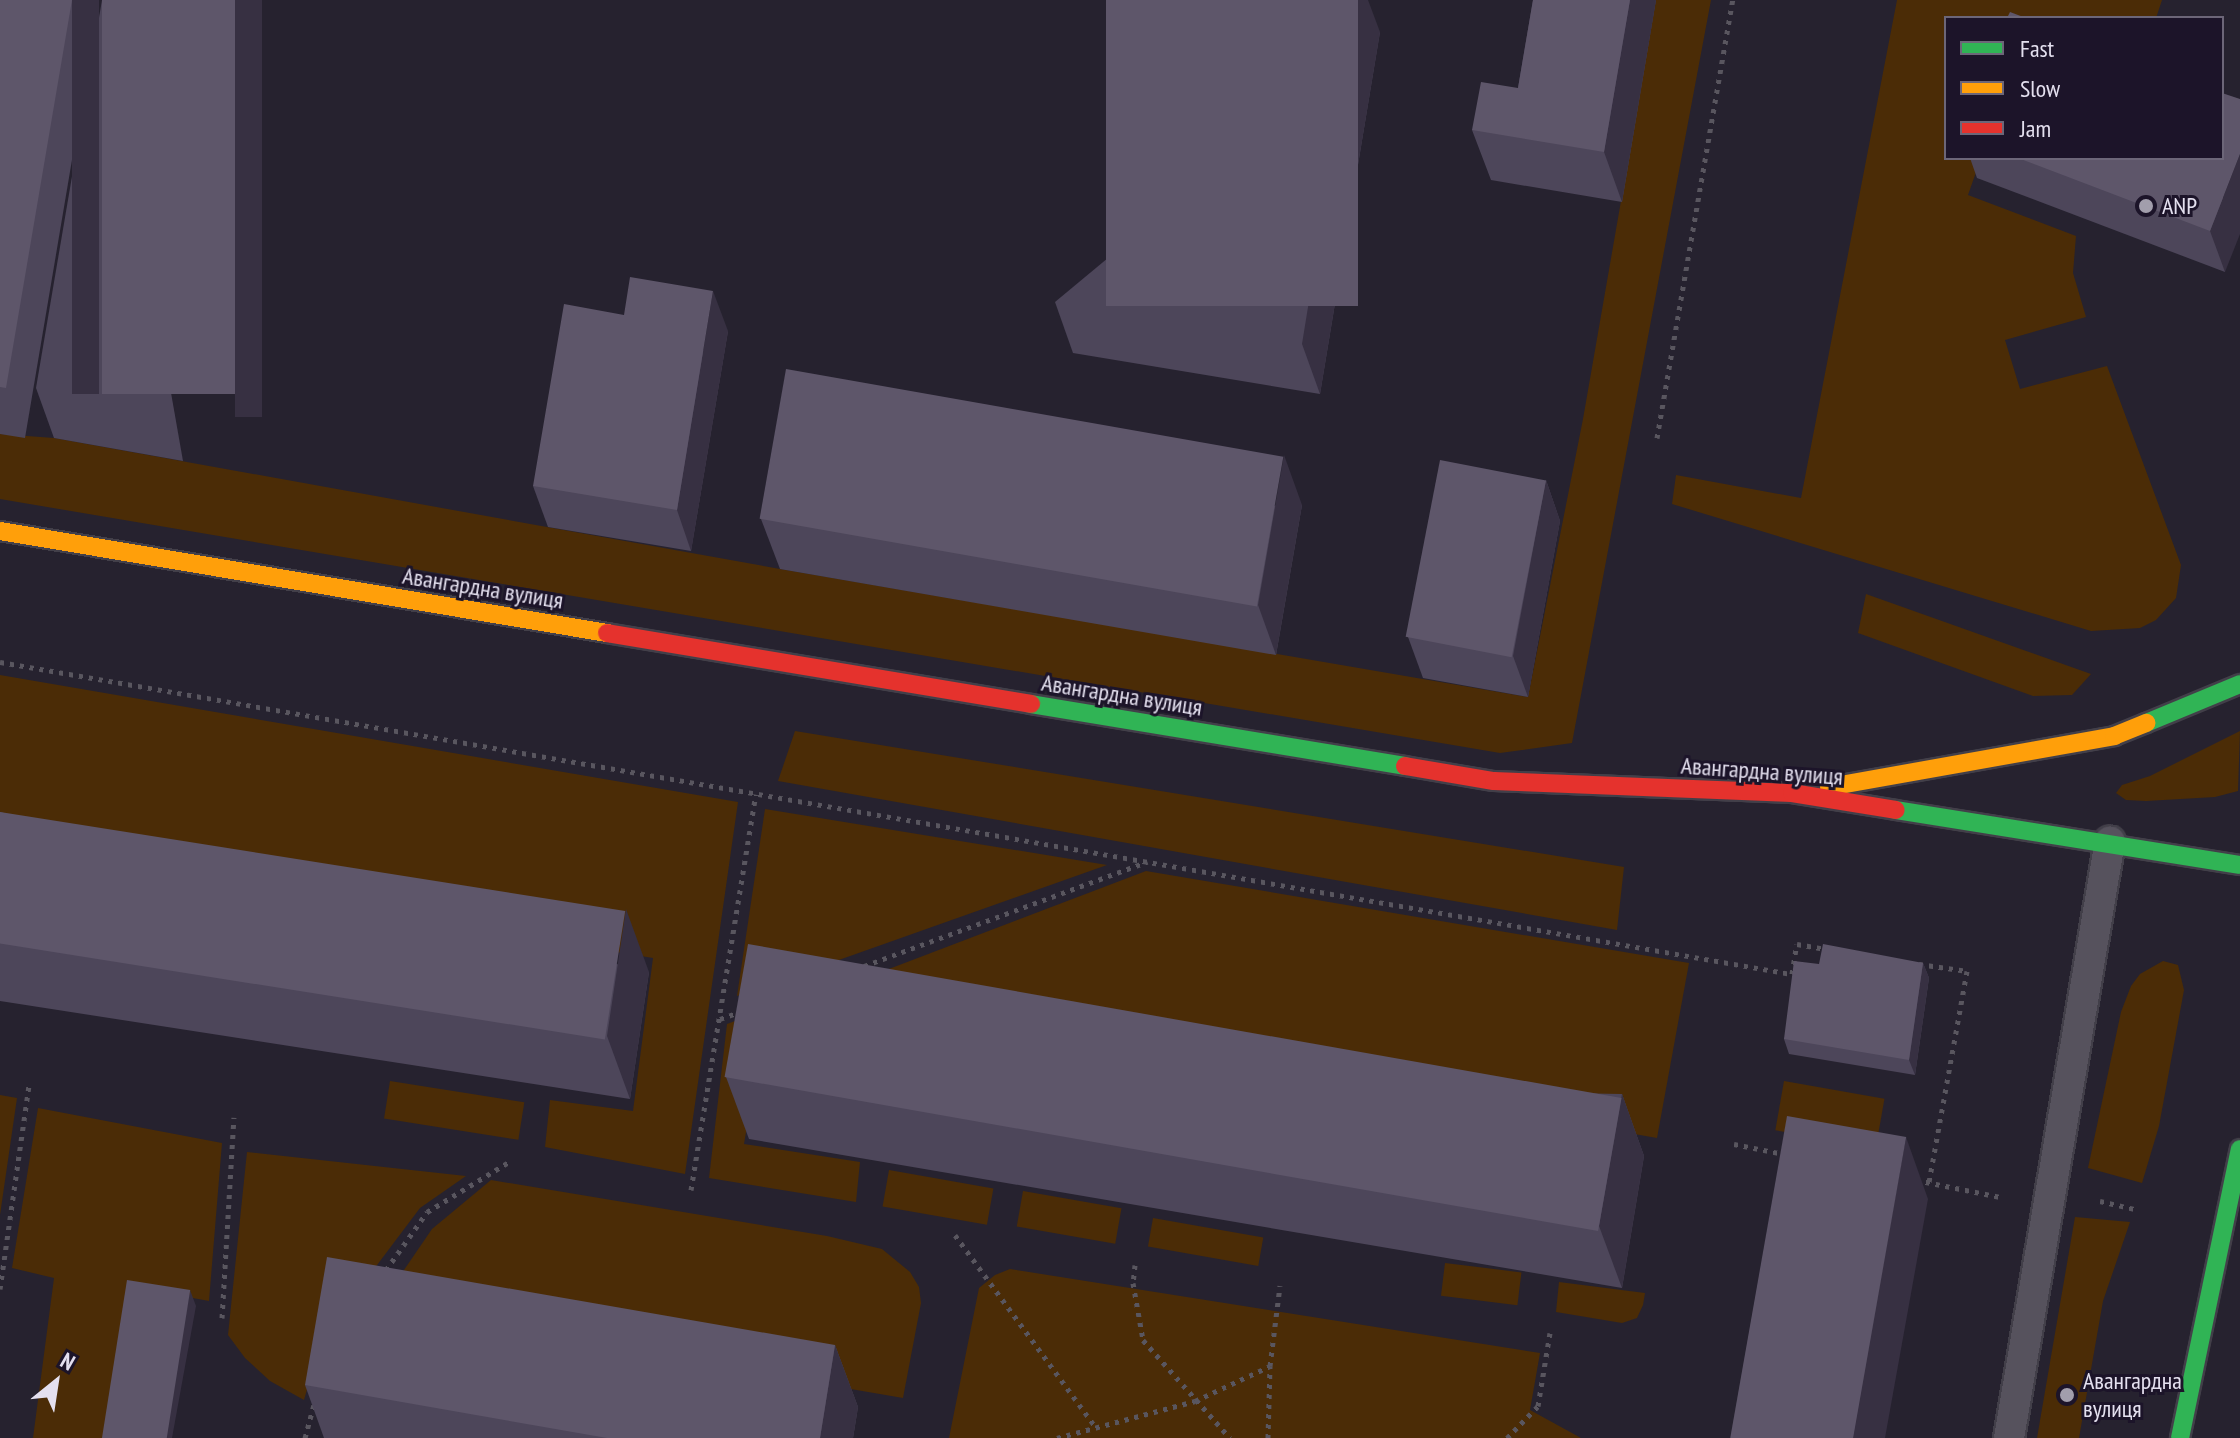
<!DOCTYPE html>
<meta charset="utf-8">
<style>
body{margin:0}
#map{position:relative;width:2240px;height:1438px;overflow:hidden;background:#26222f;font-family:"PT Sans Narrow",sans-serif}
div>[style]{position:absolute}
.green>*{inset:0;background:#4b2c06;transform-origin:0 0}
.path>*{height:5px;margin-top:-2.5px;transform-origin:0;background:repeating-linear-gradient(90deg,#59565f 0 4px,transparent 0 10px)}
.roads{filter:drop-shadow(2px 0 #423f49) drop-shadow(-2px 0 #423f49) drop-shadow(0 2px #423f49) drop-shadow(0 -2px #423f49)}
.lane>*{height:30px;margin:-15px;padding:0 15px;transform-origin:15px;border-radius:15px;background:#56525d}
.fast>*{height:18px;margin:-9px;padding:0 9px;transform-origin:9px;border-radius:9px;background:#30b455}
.slow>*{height:18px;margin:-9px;padding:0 9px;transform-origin:9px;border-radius:9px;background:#ff9f0a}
.jam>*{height:18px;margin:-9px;padding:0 9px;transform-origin:9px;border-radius:9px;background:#e5322d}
.wall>*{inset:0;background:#4d465a}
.shaded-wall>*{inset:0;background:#373042;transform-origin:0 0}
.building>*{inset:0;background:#5e566a;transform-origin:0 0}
.dots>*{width:22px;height:22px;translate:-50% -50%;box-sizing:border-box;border:4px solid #1c1429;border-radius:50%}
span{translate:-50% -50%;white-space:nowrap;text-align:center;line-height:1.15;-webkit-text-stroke:6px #1c1429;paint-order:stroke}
.poi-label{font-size:24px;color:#e4e0ef}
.left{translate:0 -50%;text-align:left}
.street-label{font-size:24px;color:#e4e0ef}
.legend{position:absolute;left:1944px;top:16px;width:280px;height:144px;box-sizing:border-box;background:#1c1429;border:2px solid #6c6678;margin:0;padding:10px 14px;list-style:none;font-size:24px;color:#e4e0ef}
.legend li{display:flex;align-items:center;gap:16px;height:40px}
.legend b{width:40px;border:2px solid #6c6678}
.north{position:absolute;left:16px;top:1342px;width:80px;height:80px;-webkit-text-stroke:6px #1c1429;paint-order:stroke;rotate:30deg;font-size:22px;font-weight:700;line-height:32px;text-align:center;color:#e4e0ef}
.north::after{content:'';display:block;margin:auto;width:28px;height:36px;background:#e4e0ef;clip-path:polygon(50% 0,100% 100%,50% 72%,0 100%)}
</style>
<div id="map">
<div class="green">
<div style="clip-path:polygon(1656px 0,1711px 0,1572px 743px,1500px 753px,0 499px,0 434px,54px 438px,780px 569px,1528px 697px,1583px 419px)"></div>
<div style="clip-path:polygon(1897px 0,2162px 0,2156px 18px,1946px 18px,1946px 158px,1981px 158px,1968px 195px,2076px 236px,2073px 273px,2086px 317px,2005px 340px,2020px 389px,2107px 366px,2181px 565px,2176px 598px,2156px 620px,2140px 628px,2091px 631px,1672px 504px,1676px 475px,1801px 498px)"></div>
<div style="clip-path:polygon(1866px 594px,2091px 674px,2072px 695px,2033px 696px,1858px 633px)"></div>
<div style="clip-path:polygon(0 675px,738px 802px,685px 1174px,545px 1147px,550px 1100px,633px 1111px,653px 958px,0 852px)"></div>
<div style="clip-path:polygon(795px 731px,1624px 867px,1617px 930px,778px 781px)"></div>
<div style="clip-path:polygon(2240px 731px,2238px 791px,2215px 797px,2146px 801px,2126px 800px,2116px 793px,2122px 785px,2150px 776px)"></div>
<div style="clip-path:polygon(765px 809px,1107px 865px,737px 996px)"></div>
<div style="clip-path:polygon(1146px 871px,1689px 963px,1657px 1138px,826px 993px)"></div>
<div style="clip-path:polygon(2163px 961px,2178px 965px,2184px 990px,2159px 1126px,2142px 1183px,2088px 1168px,2121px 1012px,2131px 986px,2140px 974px)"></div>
<div style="clip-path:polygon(767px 1009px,744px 1144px,860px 1162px,856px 1202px,709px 1178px,727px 1024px)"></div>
<div style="left:390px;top:1081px;width:136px;height:38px;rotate:9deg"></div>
<div style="left:1784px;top:1081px;width:102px;height:50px;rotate:10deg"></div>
<div style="clip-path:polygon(0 1095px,17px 1098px,0 1215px)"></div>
<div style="clip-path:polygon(38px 1108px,222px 1143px,209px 1301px,128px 1286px,104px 1438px,33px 1438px,54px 1278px,12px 1268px)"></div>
<div style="clip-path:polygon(247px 1152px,466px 1176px,420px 1208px,356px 1293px,326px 1322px,304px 1400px,270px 1381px,245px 1358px,228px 1335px)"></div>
<div style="left:889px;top:1170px;width:106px;height:37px;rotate:10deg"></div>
<div style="clip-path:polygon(491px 1180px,827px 1236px,882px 1249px,910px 1272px,919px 1287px,921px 1303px,903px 1398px,378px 1308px,432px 1229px)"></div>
<div style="left:1023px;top:1191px;width:100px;height:36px;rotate:10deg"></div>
<div style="clip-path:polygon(2075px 1217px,2130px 1222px,2103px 1301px,2079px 1438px,2037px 1438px)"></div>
<div style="left:1153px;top:1218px;width:112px;height:29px;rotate:10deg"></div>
<div style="left:1445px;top:1263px;width:77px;height:33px;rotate:7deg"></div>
<div style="clip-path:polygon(1010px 1269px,1540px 1353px,1530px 1410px,1581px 1438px,949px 1438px,979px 1288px,995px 1275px)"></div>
<div style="clip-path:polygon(1559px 1282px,1645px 1293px,1643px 1305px,1637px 1318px,1622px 1323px,1556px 1312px)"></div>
</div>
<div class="path">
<div style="left:1657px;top:438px;width:445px;rotate:-80.2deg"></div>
<div style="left:0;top:662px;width:1819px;rotate:9.88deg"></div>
<div style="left:1792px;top:974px;width:30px;rotate:-81deg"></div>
<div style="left:1797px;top:944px;width:29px;rotate:10deg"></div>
<div style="left:1919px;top:964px;width:49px;rotate:8.3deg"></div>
<div style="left:1967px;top:971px;width:215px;rotate:100.2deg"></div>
<div style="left:864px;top:966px;width:302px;rotate:-20.2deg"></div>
<div style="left:720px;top:1019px;width:23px;rotate:-20deg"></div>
<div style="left:1734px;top:1144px;width:51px;rotate:11.3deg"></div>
<div style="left:1916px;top:1180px;width:86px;rotate:11.4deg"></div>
<div style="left:691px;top:1190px;width:401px;rotate:-80.7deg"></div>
<div style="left:2100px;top:1201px;width:36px;rotate:13deg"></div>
<div style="left:955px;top:1235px;width:235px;rotate:53.8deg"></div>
<div style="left:1135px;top:1265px;width:18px;rotate:96deg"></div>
<div style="left:1133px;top:1283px;width:58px;rotate:80deg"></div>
<div style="left:1143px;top:1340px;width:131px;rotate:48.4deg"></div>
<div style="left:386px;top:1270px;width:71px;rotate:-54.7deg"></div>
<div style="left:427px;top:1212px;width:96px;rotate:-31.4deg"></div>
<div style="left:0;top:1289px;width:206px;rotate:-81.9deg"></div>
<div style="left:222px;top:1318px;width:201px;rotate:-86.6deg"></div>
<div style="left:305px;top:1438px;width:35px;rotate:-75deg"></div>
<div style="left:1057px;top:1438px;width:143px;rotate:-15deg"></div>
<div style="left:1195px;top:1401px;width:83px;rotate:-25deg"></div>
<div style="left:1270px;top:1366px;width:81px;rotate:-82.9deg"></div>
<div style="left:1268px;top:1438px;width:72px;rotate:-88.4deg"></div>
<div style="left:1507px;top:1438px;width:45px;rotate:-45.9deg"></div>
<div style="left:1538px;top:1406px;width:74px;rotate:-80.7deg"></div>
</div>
<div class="roads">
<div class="lane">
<div style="left:2009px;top:1438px;width:605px;rotate:-80.4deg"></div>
</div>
<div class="fast">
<div style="left:1031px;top:704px;width:379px;rotate:9.4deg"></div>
<div style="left:2146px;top:723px;width:102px;rotate:-22.5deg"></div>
<div style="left:1896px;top:810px;width:348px;rotate:9.1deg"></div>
<div style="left:2180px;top:1438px;width:295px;rotate:-78.3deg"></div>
</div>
<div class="slow">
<div style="left:0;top:531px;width:616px;rotate:9.54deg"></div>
<div style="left:1829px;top:787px;width:290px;rotate:-10.1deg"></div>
<div style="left:2114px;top:736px;width:35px;rotate:-22deg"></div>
</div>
<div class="jam">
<div style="left:607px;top:633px;width:430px;rotate:9.5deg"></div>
<div style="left:1405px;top:766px;width:90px;rotate:9.6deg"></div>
<div style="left:1494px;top:781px;width:298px;rotate:2.3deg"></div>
<div style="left:1792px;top:793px;width:105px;rotate:9.3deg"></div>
</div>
</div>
<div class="wall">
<div style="clip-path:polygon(0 0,99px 0,25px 438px,0 434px)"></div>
<div style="clip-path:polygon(102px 0,183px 461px,54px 438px,36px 388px)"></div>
<div style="clip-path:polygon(1533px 0,1656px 0,1622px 202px,1491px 180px,1472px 130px,1518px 88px)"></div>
<div style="clip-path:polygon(1380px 32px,1320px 394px,1073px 353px,1055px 302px)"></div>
<div style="clip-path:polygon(1970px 158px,2222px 158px,2225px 272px,1977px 178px)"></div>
<div style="clip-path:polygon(728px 331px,691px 551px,548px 527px,533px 486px)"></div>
<div style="clip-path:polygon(1546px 480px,1560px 521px,1528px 697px,1423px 678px,1408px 637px)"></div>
<div style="clip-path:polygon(1302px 505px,1276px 655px,780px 569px,761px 519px)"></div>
<div style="clip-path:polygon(0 812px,649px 972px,630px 1099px,0 1001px)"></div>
<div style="clip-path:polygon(1923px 963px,1929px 978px,1915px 1075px,1789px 1054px,1784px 1039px,1819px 964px)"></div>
<div style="clip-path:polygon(726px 1077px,1622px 1094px,1644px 1156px,1622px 1288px,749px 1139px)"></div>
<div style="clip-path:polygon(835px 1345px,858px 1407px,853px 1438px,324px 1438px,305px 1385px)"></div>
</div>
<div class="shaded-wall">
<div style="left:72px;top:0;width:27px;height:394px"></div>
<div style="left:235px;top:0;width:27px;height:417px"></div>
<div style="clip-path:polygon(1358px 0,1368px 0,1380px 32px,1320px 394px,1302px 344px)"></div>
<div style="clip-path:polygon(1630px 0,1656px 0,1622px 202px,1604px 152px)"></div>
<div style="clip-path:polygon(2240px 154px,2240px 234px,2225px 272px,2210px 231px)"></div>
<div style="clip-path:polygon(713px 291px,728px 331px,691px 551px,677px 510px)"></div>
<div style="clip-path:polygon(1284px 455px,1302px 505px,1276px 655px,1258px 605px)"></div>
<div style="clip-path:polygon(1546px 480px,1560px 521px,1528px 697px,1513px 656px)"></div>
<div style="clip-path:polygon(626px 909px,649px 972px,630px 1099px,607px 1036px)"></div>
<div style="clip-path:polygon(1923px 963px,1929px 978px,1915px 1075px,1909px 1060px)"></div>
<div style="clip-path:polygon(1622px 1094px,1644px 1156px,1622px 1288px,1599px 1226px)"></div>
<div style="clip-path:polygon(1906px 1137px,1928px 1199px,1885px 1438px,1851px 1438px)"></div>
<div style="clip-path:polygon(190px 1290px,196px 1306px,172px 1438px,164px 1438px)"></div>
<div style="clip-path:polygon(835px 1345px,858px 1407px,853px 1438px,820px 1438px)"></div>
</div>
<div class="building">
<div style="clip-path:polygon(0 0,72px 0,6px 388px,0 387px)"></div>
<div style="left:102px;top:0;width:133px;height:394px"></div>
<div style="left:1106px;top:0;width:252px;height:306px"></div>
<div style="clip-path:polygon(1533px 0,1630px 0,1604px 152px,1472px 130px,1481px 82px,1518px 88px)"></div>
<div style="clip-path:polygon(2010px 12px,2026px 18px,2007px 18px)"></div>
<div style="clip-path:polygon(2222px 93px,2240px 99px,2240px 154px,2210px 231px,2018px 158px,2222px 158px)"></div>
<div style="clip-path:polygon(630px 277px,713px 291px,677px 510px,533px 486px,564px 304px,624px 315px)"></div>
<div style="left:786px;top:369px;width:505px;height:152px;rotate:10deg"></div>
<div style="left:1440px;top:460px;width:108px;height:180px;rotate:11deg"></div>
<div style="left:0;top:812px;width:633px;height:130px;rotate:9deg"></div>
<div style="left:748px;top:944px;width:887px;height:135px;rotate:10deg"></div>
<div style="clip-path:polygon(1823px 944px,1923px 963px,1909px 1060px,1784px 1039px,1794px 961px,1819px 964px)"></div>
<div style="left:1787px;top:1116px;width:121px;height:327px;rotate:10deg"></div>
<div style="clip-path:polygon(327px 1257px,835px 1345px,820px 1438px,607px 1438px,305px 1385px)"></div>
<div style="left:127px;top:1280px;width:64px;height:160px;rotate:9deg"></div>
</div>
<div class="dots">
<div style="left:2146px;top:206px;background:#a29eac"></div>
<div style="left:2067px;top:1395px;background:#a29eac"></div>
</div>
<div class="poi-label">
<span class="left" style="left:2162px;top:206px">ANP</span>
<span class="left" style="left:2083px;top:1395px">Авангардна<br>вулиця</span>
</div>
<div class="street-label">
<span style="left:483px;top:588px;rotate:9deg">Авангардна вулиця</span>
<span style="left:1122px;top:695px;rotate:9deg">Авангардна вулиця</span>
<span style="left:1762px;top:771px;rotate:4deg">Авангардна вулиця</span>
</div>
<ul class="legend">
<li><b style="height:10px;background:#30b455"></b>Fast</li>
<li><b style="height:10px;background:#ff9f0a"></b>Slow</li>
<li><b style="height:10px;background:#e5322d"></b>Jam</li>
</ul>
<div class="north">N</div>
</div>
